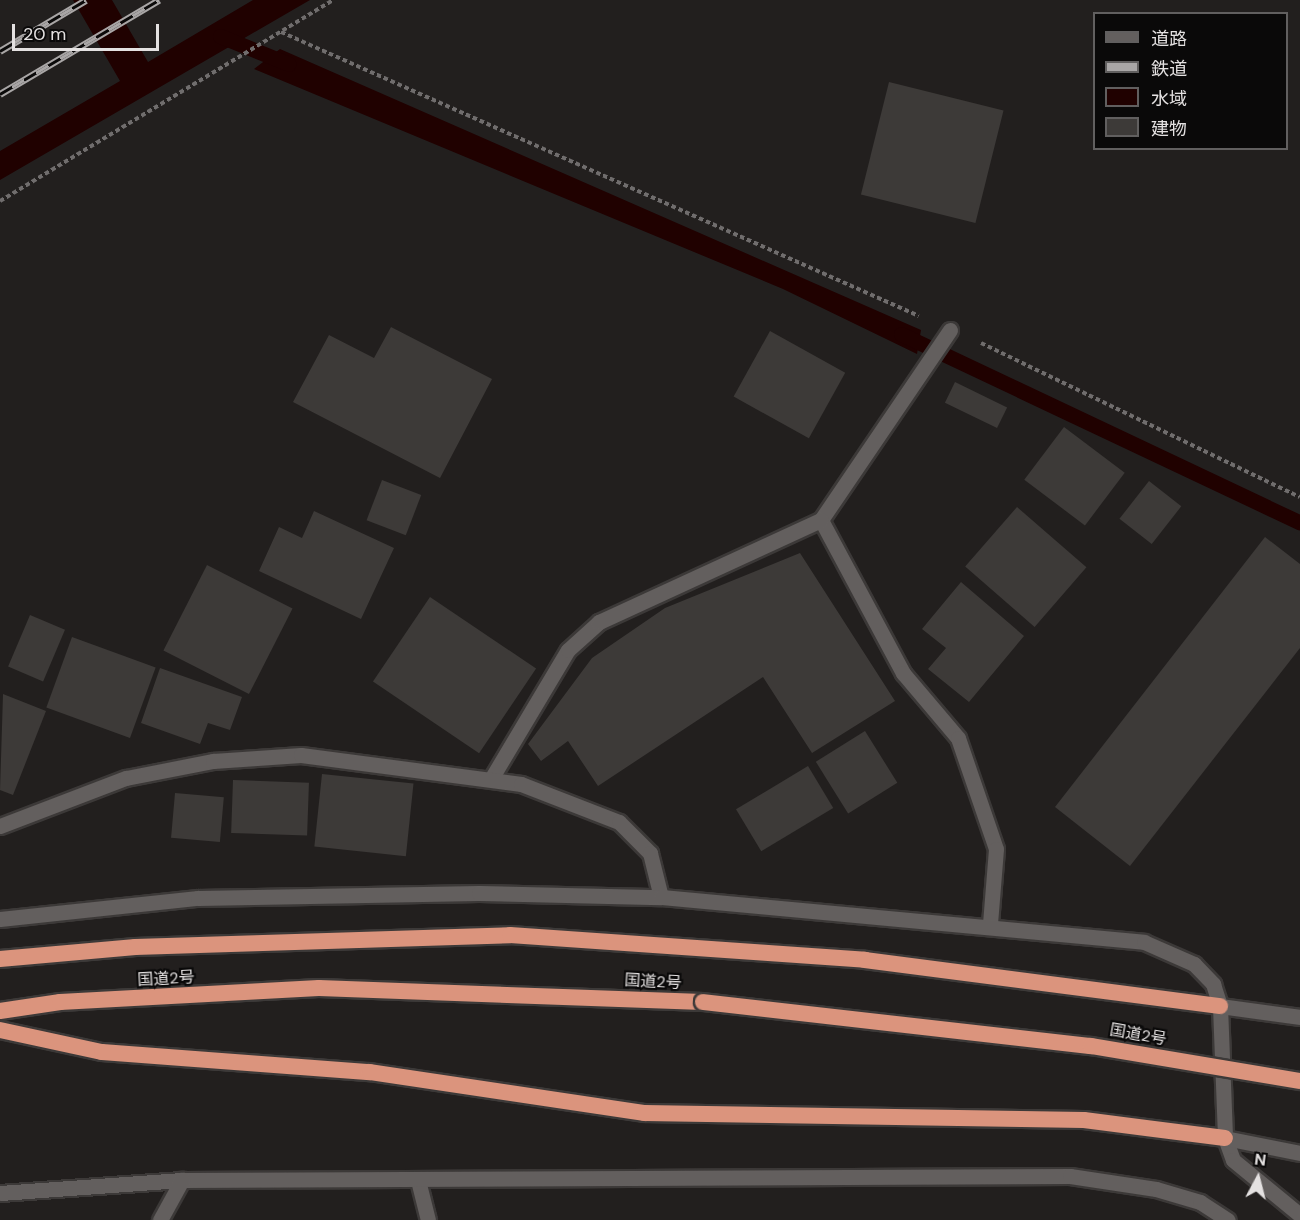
<!DOCTYPE html>
<meta charset="utf-8">
<style>
body{margin:0}
#map{position:relative;width:1300px;height:1220px;overflow:hidden;background:#221f1e;font-family:"DM Sans","Noto Sans JP",sans-serif}
div>[style]{position:absolute}
.water>*{inset:0;background:#200100}
.stream>*{height:15px;margin:-7.5px;padding:0 7.5px;transform-origin:7.5px;border-radius:7.5px;background:#200100}
.building>*{inset:0;background:#3d3a38;transform-origin:0 0}
.path>*{height:4px;margin-top:-2px;transform-origin:0;background:repeating-linear-gradient(90deg,#706d6d 0 4.5px,transparent 0 7.5px)}
.roads{filter:drop-shadow(2px 0 #3c3938) drop-shadow(-2px 0 #3c3938) drop-shadow(0 2px #3c3938) drop-shadow(0 -2px #3c3938)}
.minor>*{height:15px;margin:-7.5px;padding:0 7.5px;transform-origin:7.5px;border-radius:7.5px;background:#635f5e}
.trunk>*{height:16px;margin:-8px;padding:0 8px;transform-origin:8px;border-radius:8px;background:#db947d}
.rail>*{height:7px;margin-top:-3.5px;transform-origin:0;background:repeating-linear-gradient(90deg,#0a0909 0 14px,#a9a6a6 0 28px);box-sizing:border-box;border-block:2px solid #a9a6a6}
.bridges{filter:drop-shadow(2px 0 #3c3938) drop-shadow(-2px 0 #3c3938) drop-shadow(0 2px #3c3938) drop-shadow(0 -2px #3c3938)}
.trunk-bridge>*{height:16px;margin:-8px;padding:0 8px;transform-origin:8px;border-radius:8px;background:#db947d}
span{translate:-50% -50%;white-space:nowrap;text-align:center;line-height:1.15;-webkit-text-stroke:4.5px #0a0909;paint-order:stroke}
.street-label{font-size:16px;color:#e4e1e1}
.legend{position:absolute;left:1093px;top:12px;width:195px;height:138px;box-sizing:border-box;background:#0a0909;border:2px solid #615f5f;margin:0;padding:8px 10px;list-style:none;font-size:18px;color:#e4e1e1}
.legend li{display:flex;align-items:center;gap:12px;height:30px}
.legend b{width:30px;border:2px solid #615f5f}
.north{position:absolute;left:1228px;top:1148px;width:60px;height:60px;-webkit-text-stroke:4px #0a0909;paint-order:stroke;rotate:7deg;font-size:16px;font-weight:700;line-height:24px;text-align:center;color:#e4e1e1}
.north::after{content:'';display:block;margin:auto;width:21px;height:27px;background:#e4e1e1;clip-path:polygon(50% 0,100% 100%,50% 72%,0 100%)}
.scale{position:absolute;left:12px;top:24px;width:147px;height:27px;box-sizing:border-box;border:3px solid #e4e1e1;border-top:0;padding-left:8px;font-size:18px;line-height:21px;white-space:nowrap;color:#e4e1e1;-webkit-text-stroke:4px #0a0909;paint-order:stroke}
</style>
<div id="map">
<div class="water">
<div style="clip-path:polygon(73px 0,112px 0,148px 62px,253px 0,310px 0,0 180px,0 151px,120px 81px)"></div>
<div style="clip-path:polygon(280px 49px,921px 330px,917px 354px,783px 289px,254px 69px)"></div>
</div>
<div class="stream">
<div style="left:220px;top:36px;width:74px;rotate:22.1deg"></div>
<div style="left:901px;top:334px;width:441px;rotate:25.3deg"></div>
</div>
<div class="building">
<div style="left:889px;top:82px;width:118px;height:116px;rotate:14deg"></div>
<div style="clip-path:polygon(391px 327px,492px 379px,440px 478px,293px 402px,329px 335px,374px 358px)"></div>
<div style="left:770px;top:331px;width:86px;height:75px;rotate:29deg"></div>
<div style="left:955px;top:382px;width:58px;height:23px;rotate:26deg"></div>
<div style="left:1064px;top:427px;width:76px;height:66px;rotate:37deg"></div>
<div style="left:382px;top:480px;width:42px;height:43px;rotate:21deg"></div>
<div style="left:1149px;top:481px;width:41px;height:48px;rotate:38deg"></div>
<div style="left:1017px;top:507px;width:92px;height:79px;rotate:41deg"></div>
<div style="clip-path:polygon(314px 511px,394px 548px,361px 619px,259px 571px,279px 527px,302px 538px)"></div>
<div style="clip-path:polygon(1265px 537px,1300px 564px,1300px 648px,1130px 866px,1055px 807px)"></div>
<div style="clip-path:polygon(800px 553px,895px 701px,812px 753px,763px 677px,598px 786px,568px 741px,541px 761px,528px 744px,592px 658px,665px 608px)"></div>
<div style="left:207px;top:565px;width:96px;height:96px;rotate:27deg"></div>
<div style="clip-path:polygon(961px 582px,1024px 636px,969px 702px,928px 669px,946px 648px,922px 629px)"></div>
<div style="left:430px;top:597px;width:128px;height:102px;rotate:34deg"></div>
<div style="left:30px;top:615px;width:38px;height:56px;rotate:23deg"></div>
<div style="left:72px;top:637px;width:89px;height:75px;rotate:20deg"></div>
<div style="clip-path:polygon(160px 668px,242px 697px,230px 730px,208px 723px,200px 744px,141px 723px)"></div>
<div style="clip-path:polygon(3px 694px,46px 711px,13px 795px,0 790px)"></div>
<div style="left:865px;top:731px;width:61px;height:58px;rotate:58deg"></div>
<div style="left:808px;top:766px;width:49px;height:84px;rotate:59deg"></div>
<div style="left:322px;top:774px;width:92px;height:73px;rotate:6deg"></div>
<div style="left:233px;top:780px;width:76px;height:53px;rotate:2deg"></div>
<div style="left:175px;top:793px;width:49px;height:45px;rotate:5deg"></div>
</div>
<div class="path">
<div style="left:281px;top:32px;width:698px;rotate:24deg"></div>
<div style="left:0;top:201px;width:389px;rotate:-31.1deg"></div>
<div style="left:981px;top:343px;width:354px;rotate:25.8deg"></div>
</div>
<div class="roads">
<div class="minor">
<div style="left:950px;top:330px;width:230px;rotate:124.2deg"></div>
<div style="left:821px;top:520px;width:174px;rotate:61.8deg"></div>
<div style="left:903px;top:673px;width:85px;rotate:49.8deg"></div>
<div style="left:958px;top:738px;width:117px;rotate:71.1deg"></div>
<div style="left:996px;top:849px;width:75px;rotate:94.6deg"></div>
<div style="left:491px;top:779px;width:150px;rotate:-59.2deg"></div>
<div style="left:568px;top:650px;width:42px;rotate:-42.1deg"></div>
<div style="left:599px;top:622px;width:244px;rotate:-24.7deg"></div>
<div style="left:0;top:826px;width:135px;rotate:-20.9deg"></div>
<div style="left:126px;top:778px;width:89px;rotate:-11.1deg"></div>
<div style="left:213px;top:761px;width:88px;rotate:-3.9deg"></div>
<div style="left:301px;top:755px;width:222px;rotate:7.5deg"></div>
<div style="left:521px;top:784px;width:105px;rotate:21.2deg"></div>
<div style="left:619px;top:822px;width:44px;rotate:45deg"></div>
<div style="left:650px;top:853px;width:45px;rotate:76deg"></div>
<div style="left:0;top:919px;width:199px;rotate:-6.1deg"></div>
<div style="left:198px;top:898px;width:281px;rotate:-1deg"></div>
<div style="left:479px;top:893px;width:182px;rotate:1.3deg"></div>
<div style="left:661px;top:897px;width:485px;rotate:5.3deg"></div>
<div style="left:1144px;top:942px;width:55px;rotate:23.7deg"></div>
<div style="left:1194px;top:964px;width:28px;rotate:46deg"></div>
<div style="left:1213px;top:984px;width:23px;rotate:72deg"></div>
<div style="left:1220px;top:1006px;width:132px;rotate:87.8deg"></div>
<div style="left:1225px;top:1138px;width:23px;rotate:70deg"></div>
<div style="left:1233px;top:1160px;width:87px;rotate:39.4deg"></div>
<div style="left:1220px;top:1006px;width:81px;rotate:7.8deg"></div>
<div style="left:1225px;top:1138px;width:76px;rotate:11.3deg"></div>
<div style="left:418px;top:1180px;width:41px;rotate:76deg"></div>
<div style="left:0;top:1193px;width:182px;rotate:-4.1deg"></div>
<div style="left:182px;top:1180px;width:888px;rotate:-0.26deg"></div>
<div style="left:1070px;top:1176px;width:87px;rotate:8.6deg"></div>
<div style="left:1156px;top:1189px;width:46px;rotate:16.5deg"></div>
<div style="left:1200px;top:1202px;width:33px;rotate:33deg"></div>
<div style="left:160px;top:1220px;width:46px;rotate:-61.2deg"></div>
</div>
<div class="trunk">
<div style="left:0;top:959px;width:136px;rotate:-5.1deg"></div>
<div style="left:135px;top:947px;width:375px;rotate:-1.8deg"></div>
<div style="left:510px;top:935px;width:356px;rotate:4deg"></div>
<div style="left:865px;top:960px;width:358px;rotate:7.4deg"></div>
<div style="left:0;top:1011px;width:61px;rotate:-8.5deg"></div>
<div style="left:60px;top:1002px;width:259px;rotate:-3.1deg"></div>
<div style="left:319px;top:988px;width:384px;rotate:2.1deg"></div>
<div style="left:0;top:1030px;width:104px;rotate:12.2deg"></div>
<div style="left:102px;top:1052px;width:269px;rotate:4.3deg"></div>
<div style="left:370px;top:1072px;width:277px;rotate:8.5deg"></div>
<div style="left:644px;top:1113px;width:440px;rotate:0.9deg"></div>
<div style="left:1084px;top:1120px;width:142px;rotate:7.3deg"></div>
</div>
</div>
<div class="rail">
<div style="left:0;top:51px;width:100px;rotate:-30.7deg"></div>
<div style="left:0;top:94px;width:185px;rotate:-30.6deg"></div>
</div>
<div class="bridges">
<div class="trunk-bridge">
<div style="left:703px;top:1002px;width:390px;rotate:6.5deg"></div>
<div style="left:1091px;top:1046px;width:212px;rotate:9.5deg"></div>
</div>
</div>
<div class="street-label">
<span style="left:166px;top:979px;rotate:-3deg">国道2号</span>
<span style="left:653px;top:982px;rotate:3deg">国道2号</span>
<span style="left:1138px;top:1035px;rotate:10deg">国道2号</span>
</div>
<ul class="legend">
<li><b style="height:8px;background:#635f5e"></b>道路</li>
<li><b style="height:8px;background:#a9a6a6"></b>鉄道</li>
<li><b style="height:16px;background:#200100"></b>水域</li>
<li><b style="height:16px;background:#3d3a38"></b>建物</li>
</ul>
<div class="north">N</div>
<div class="scale">20 m</div>
</div>
